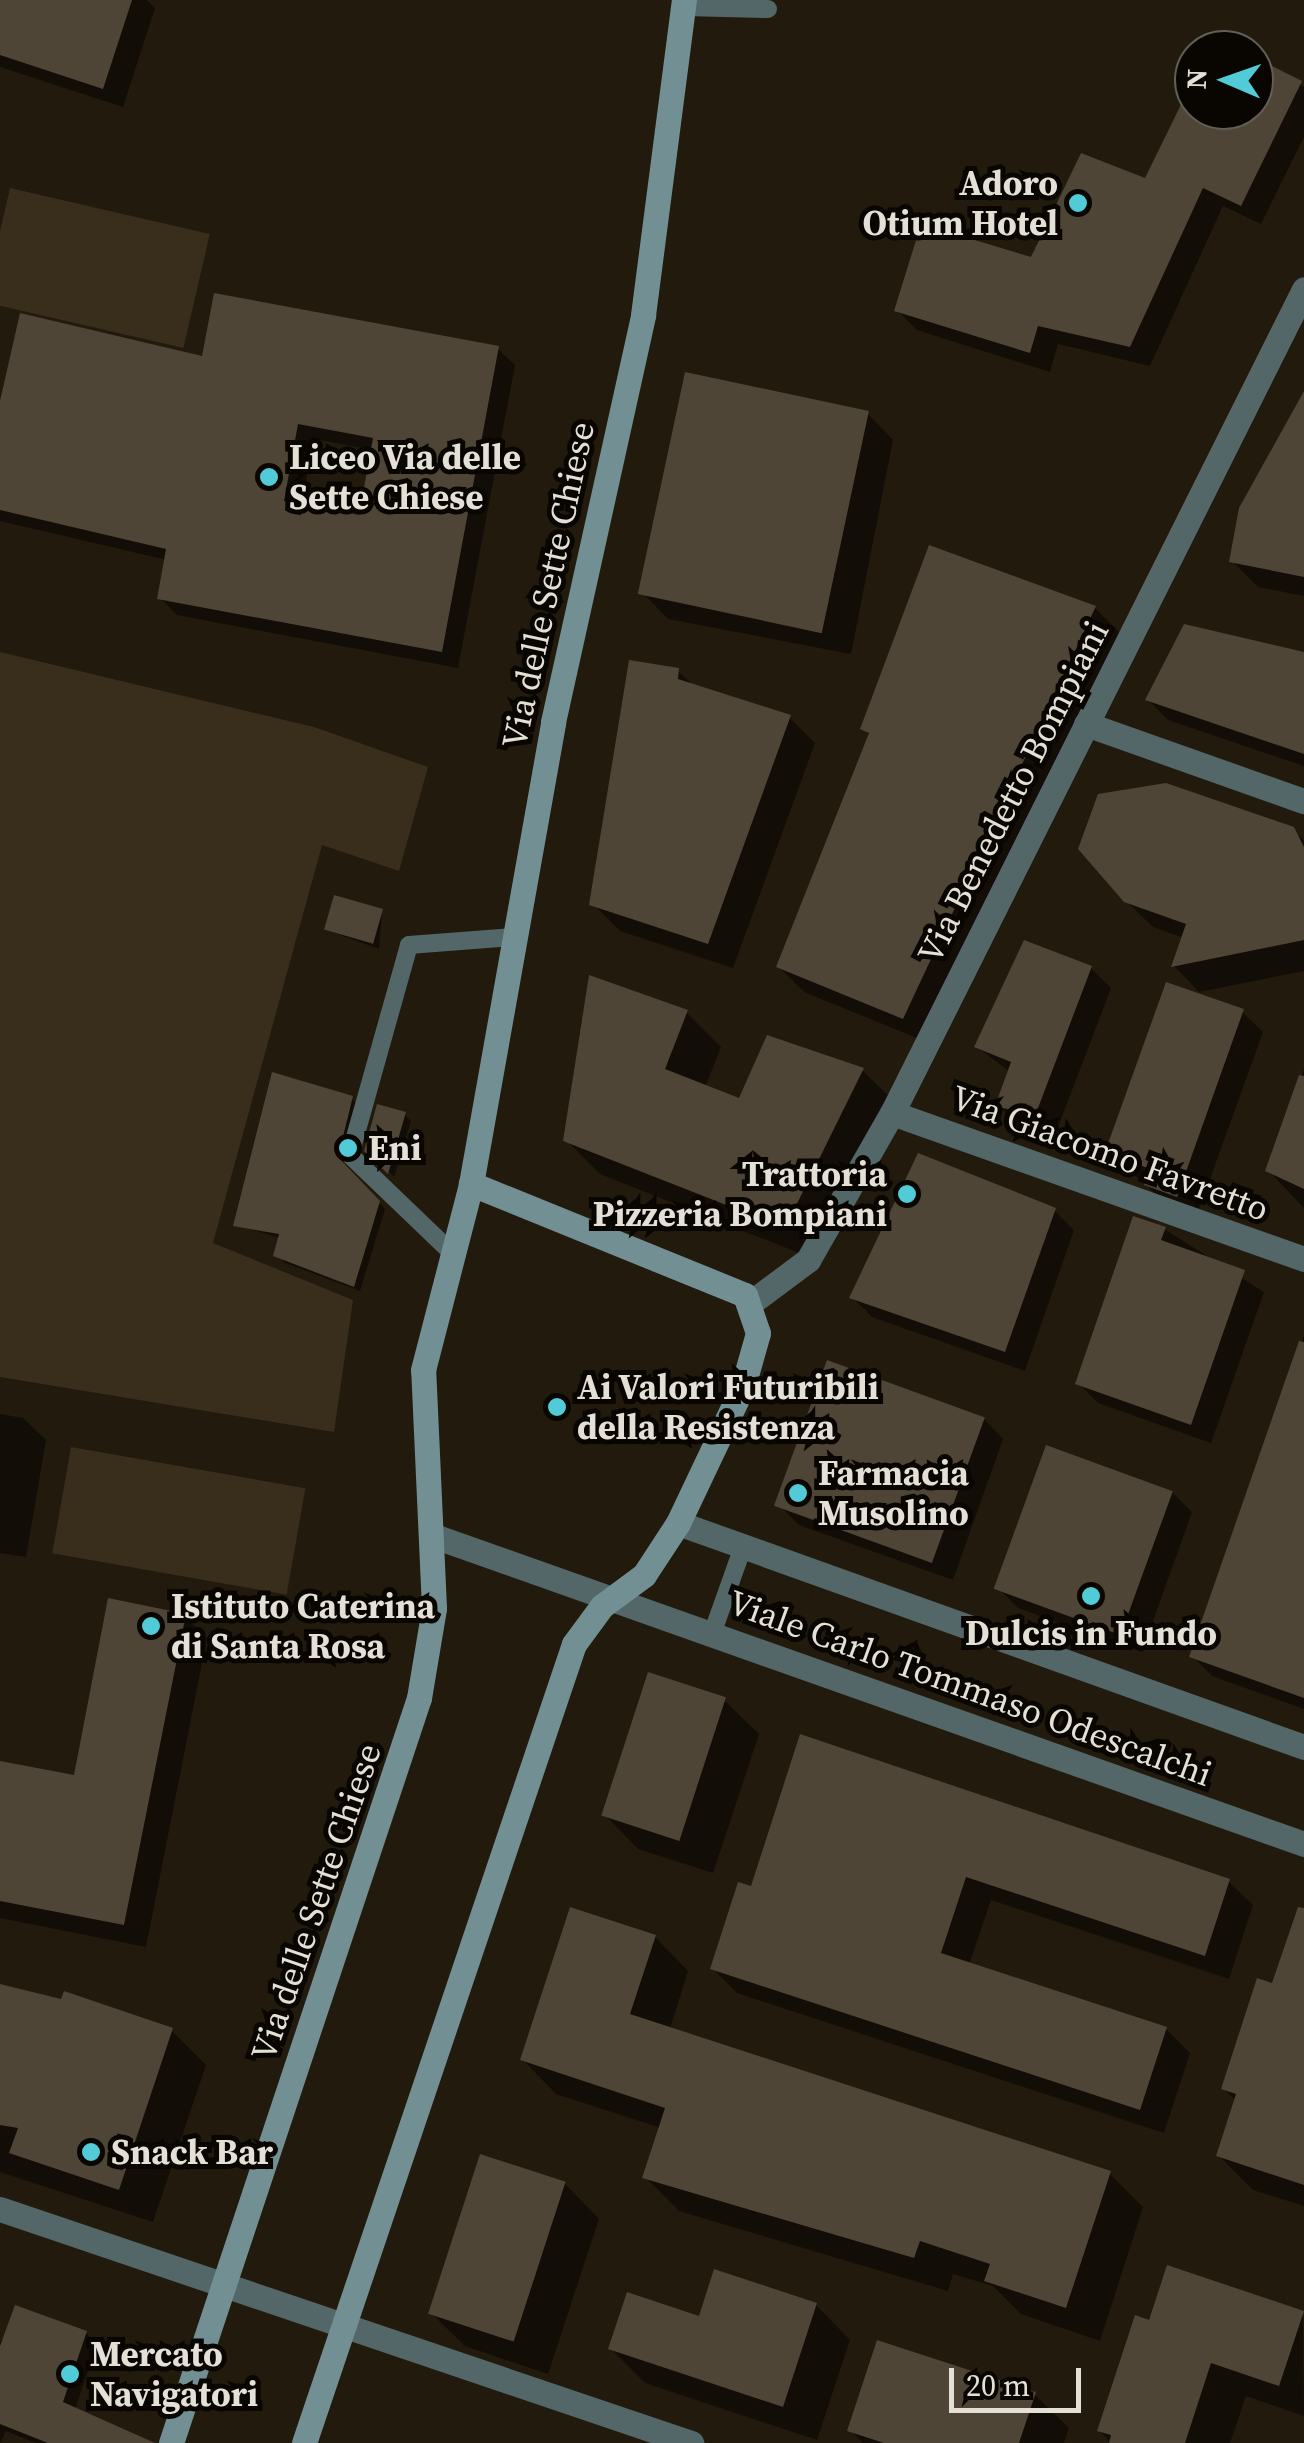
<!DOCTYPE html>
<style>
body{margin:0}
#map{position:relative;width:1304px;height:2443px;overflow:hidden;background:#221a0c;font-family:"Source Serif 4",serif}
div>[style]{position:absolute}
.green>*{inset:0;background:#392e1b;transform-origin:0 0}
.shadow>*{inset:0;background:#0007}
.building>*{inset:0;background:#4f4536;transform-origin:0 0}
.service>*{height:18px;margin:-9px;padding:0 9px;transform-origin:9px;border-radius:9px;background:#536668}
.minor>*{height:25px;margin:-12.5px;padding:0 12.5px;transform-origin:12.5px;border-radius:12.5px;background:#536668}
.secondary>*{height:25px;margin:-12.5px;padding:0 12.5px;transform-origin:12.5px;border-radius:12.5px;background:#729094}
.dots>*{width:28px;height:28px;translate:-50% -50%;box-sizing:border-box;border:5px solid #090602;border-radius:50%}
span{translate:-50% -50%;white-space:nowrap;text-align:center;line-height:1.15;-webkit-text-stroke:10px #090602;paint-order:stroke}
.poi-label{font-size:35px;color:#e5e0d6;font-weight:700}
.right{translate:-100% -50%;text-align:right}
.left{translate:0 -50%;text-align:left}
.street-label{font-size:35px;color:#e5e0d6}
.north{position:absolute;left:1174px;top:30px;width:100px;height:100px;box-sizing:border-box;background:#090602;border:2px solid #615d57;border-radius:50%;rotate:272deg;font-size:28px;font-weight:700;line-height:40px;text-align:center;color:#e5e0d6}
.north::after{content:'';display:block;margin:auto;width:35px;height:45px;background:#52cbd8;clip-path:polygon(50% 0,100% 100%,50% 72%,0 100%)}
.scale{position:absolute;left:949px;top:2368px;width:132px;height:45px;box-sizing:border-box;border:5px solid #e5e0d6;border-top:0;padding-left:12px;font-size:30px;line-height:35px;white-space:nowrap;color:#e5e0d6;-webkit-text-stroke:8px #090602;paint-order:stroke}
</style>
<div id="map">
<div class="green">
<div style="left:10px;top:188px;width:205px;height:117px;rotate:13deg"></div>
<div style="clip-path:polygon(0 652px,314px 727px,428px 767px,399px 871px,322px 845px,213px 1243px,353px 1300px,334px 1432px,0 1377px)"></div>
<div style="left:71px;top:1447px;width:238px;height:108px;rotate:10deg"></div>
</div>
<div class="shadow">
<div style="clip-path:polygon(0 0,147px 0,155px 8px,123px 107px,0 67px)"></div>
<div style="clip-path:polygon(1215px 41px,1233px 50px,1210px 50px)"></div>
<div style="clip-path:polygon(1254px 60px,1304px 87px,1304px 137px,1261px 224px,1223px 206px,1150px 366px,1058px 344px,1050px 372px,917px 330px,897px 310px,1032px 260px,1146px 182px,1194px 83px,1194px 110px,1254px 110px)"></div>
<div style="clip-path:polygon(evenodd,498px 349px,515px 365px,458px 668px,177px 615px,160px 598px,167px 560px,0 521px,0 412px,204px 359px,498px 349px,314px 439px,373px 450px,361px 518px,301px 507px,314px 439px)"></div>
<div style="clip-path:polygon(1304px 396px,1304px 596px,1258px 587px,1232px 561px)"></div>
<div style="clip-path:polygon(868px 414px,893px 440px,851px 654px,668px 619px,643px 593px)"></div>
<div style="clip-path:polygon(1095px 608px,1120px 633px,929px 1043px,804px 992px,778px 966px,870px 736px,863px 728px)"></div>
<div style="clip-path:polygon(1304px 654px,1304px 766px,1168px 720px,1148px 700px)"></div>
<div style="clip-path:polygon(678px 671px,695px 687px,790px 718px,815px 743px,733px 968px,620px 931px,594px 905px)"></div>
<div style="clip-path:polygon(1293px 829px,1304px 841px,1304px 971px,1199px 992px,1174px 966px,1184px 938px,1153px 927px,1126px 901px)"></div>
<div style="clip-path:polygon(382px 911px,379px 949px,327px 930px)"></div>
<div style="clip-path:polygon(1091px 968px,1111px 988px,1055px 1135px,1018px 1125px,998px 1105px,1010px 1072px,977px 1047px)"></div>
<div style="clip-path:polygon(1242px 1012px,1263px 1032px,1197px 1215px,1167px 1204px,1108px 1152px)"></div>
<div style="clip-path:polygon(687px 1013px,721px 1047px,705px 1087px,740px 1101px,862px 1070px,897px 1104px,819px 1261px,600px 1174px,566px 1140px)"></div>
<div style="clip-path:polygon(1304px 1069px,1304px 1208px,1268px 1170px)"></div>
<div style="clip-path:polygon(352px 1099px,358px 1105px,343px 1166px,385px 1209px,360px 1291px,283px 1262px,280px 1238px,236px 1225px)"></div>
<div style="clip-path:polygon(405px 1115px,411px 1121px,394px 1177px,367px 1150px)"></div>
<div style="clip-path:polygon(919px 1157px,1054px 1210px,1074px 1230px,1025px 1371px,872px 1317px,852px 1297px)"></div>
<div style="clip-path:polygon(1164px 1229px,1264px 1292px,1211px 1443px,1098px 1403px,1078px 1383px)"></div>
<div style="clip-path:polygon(1304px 1335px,1304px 1709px,1212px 1676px,1192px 1656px)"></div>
<div style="clip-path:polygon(0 1414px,23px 1418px,46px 1440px,26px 1557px,0 1553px)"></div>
<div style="clip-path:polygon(983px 1418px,1003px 1439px,953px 1580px,799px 1525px,779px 1505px)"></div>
<div style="clip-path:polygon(1172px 1492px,1192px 1512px,1142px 1652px,1018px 1608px,998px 1588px)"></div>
<div style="clip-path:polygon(184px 1616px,207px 1638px,146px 1947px,0 1918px,0 1763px,75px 1778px)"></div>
<div style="clip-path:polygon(724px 1700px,759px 1734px,713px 1873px,638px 1849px,604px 1814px)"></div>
<div style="clip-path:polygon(801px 1737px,1228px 1881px,1253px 1905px,1229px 1979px,991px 1900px,969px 1965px,1166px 2029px,1190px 2053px,1164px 2133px,737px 1993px,713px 1969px,752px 1889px)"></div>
<div style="clip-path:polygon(1304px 1936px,1304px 2206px,1253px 2190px,1218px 2155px,1236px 2101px,1224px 2089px)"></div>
<div style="clip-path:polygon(655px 1937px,688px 1971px,670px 2029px,1109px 2173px,1143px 2207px,1100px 2341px,1021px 2314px,993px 2286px,953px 2274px,948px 2291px,679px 2211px,645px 2177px,661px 2128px,556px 2094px,523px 2060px)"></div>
<div style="clip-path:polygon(0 1989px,172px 2031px,206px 2065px,153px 2222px,0 2172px)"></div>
<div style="clip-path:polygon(565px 2184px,599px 2219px,548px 2374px,465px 2346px,430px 2312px)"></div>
<div style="clip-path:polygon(816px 2305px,850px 2340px,817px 2440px,645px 2383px,611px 2349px,700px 2319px)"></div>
<div style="clip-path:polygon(1303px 2312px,1304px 2416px,1246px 2396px,1230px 2443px,1111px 2443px,1099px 2430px,1150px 2323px)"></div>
<div style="clip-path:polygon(86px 2333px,97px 2344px,75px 2409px,110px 2443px,36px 2443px,6px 2431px,0 2443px,0 2341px)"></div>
<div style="clip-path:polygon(1034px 2394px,1069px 2428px,1064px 2443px,863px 2443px,850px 2430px)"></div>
</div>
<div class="building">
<div style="clip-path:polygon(0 0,132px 0,103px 89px,0 55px)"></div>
<div style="clip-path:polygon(1254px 57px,1302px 81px,1241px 206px,1203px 188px,1130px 347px,1038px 326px,1030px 353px,894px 311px,921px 224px,1031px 257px,1081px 153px,1145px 178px,1194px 78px,1194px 110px,1254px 110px)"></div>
<div style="clip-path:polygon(evenodd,214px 293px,499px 346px,442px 652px,157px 599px,166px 549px,0 510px,0 401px,20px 313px,202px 356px,214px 293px,298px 424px,373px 438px,359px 515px,284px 501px,298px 424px)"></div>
<div style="left:685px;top:372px;width:188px;height:227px;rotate:12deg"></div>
<div style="clip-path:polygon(1304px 391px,1304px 577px,1229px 562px,1239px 508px)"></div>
<div style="clip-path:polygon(929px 545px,1096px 606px,903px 1019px,776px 967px,869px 733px,860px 729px)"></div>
<div style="clip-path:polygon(1184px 624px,1304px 652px,1304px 754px,1145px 700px)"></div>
<div style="clip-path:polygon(629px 660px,679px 668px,678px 679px,791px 715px,708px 944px,589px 905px)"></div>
<div style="clip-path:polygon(1166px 783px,1294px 827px,1304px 847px,1304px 940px,1171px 967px,1186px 924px,1124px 902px,1078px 849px,1098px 794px)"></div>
<div style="left:334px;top:895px;width:51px;height:36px;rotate:16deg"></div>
<div style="clip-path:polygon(1024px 940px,1092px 966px,1035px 1116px,995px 1106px,1011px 1062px,974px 1047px)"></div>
<div style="clip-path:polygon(589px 975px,688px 1010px,665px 1069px,739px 1098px,767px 1035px,864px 1068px,785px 1228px,563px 1141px)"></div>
<div style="clip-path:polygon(1166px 982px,1244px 1009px,1177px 1197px,1144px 1185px,1150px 1169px,1105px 1152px)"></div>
<div style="clip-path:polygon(272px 1072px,353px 1096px,338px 1157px,380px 1201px,354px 1287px,273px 1256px,279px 1234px,233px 1226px)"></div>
<div style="clip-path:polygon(1299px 1075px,1304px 1076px,1304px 1189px,1265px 1171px)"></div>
<div style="clip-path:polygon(377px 1104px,406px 1112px,388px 1174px,364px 1151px)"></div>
<div style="clip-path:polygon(918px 1153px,1056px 1208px,1005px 1352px,849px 1298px)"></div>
<div style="clip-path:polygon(1133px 1216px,1166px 1227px,1161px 1240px,1245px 1270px,1191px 1425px,1075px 1384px)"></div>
<div style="clip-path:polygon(1299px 1341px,1304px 1342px,1304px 1698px,1189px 1657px)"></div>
<div style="left:827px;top:1360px;width:168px;height:155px;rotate:20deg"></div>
<div style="left:1046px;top:1445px;width:135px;height:153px;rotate:20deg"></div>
<div style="clip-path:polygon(108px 1598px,186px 1614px,124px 1925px,0 1901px,0 1761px,74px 1775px)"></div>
<div style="left:648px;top:1672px;width:82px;height:151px;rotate:18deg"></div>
<div style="clip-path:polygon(800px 1734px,1230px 1879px,1205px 1956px,966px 1877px,941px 1953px,1167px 2027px,1140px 2110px,710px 1969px,738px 1882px,751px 1886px)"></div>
<div style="clip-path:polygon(570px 1907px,656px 1935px,630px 2014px,1111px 2171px,1066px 2308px,984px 2281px,990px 2264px,920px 2241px,914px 2258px,642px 2178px,665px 2108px,520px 2060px)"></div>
<div style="clip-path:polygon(1298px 1907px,1304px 1908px,1304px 2185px,1216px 2156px,1236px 2094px,1221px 2089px,1257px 1978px,1272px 1983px)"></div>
<div style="clip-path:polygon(0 1984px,61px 1999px,64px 1991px,173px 2028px,119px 2190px,9px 2153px,18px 2128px,0 2125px)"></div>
<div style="left:480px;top:2154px;width:90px;height:168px;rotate:18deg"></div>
<div style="clip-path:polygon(1167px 2265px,1304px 2311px,1279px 2386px,1211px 2363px,1185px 2443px,1109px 2443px,1111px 2435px,1097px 2431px,1135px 2315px,1149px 2320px)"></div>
<div style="clip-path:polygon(714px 2269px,817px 2303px,783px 2407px,608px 2349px,627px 2292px,699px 2316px)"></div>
<div style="clip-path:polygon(15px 2305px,87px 2331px,63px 2402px,155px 2443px,48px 2443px,0 2424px,0 2346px)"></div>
<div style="clip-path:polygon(877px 2340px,1036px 2392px,1019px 2443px,884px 2443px,847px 2431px)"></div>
</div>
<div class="service">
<div style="left:684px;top:7px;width:84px;rotate:1.4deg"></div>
<div style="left:450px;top:1251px;width:139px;rotate:-136.2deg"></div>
<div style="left:350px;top:1155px;width:218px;rotate:-74.3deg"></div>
<div style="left:409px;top:945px;width:104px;rotate:-4.4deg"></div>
<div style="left:712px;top:1634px;width:92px;rotate:-70.4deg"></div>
</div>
<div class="minor">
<div style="left:1086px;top:724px;width:231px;rotate:19.5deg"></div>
<div style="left:892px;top:1113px;width:437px;rotate:19.5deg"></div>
<div style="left:753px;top:1301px;width:69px;rotate:-36.7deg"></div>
<div style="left:808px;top:1260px;width:169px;rotate:-60.3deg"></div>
<div style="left:892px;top:1113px;width:921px;rotate:-63.43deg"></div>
<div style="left:678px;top:1523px;width:665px;rotate:19.69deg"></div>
<div style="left:431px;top:1535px;width:926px;rotate:19.49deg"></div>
<div style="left:0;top:2209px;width:730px;rotate:18.71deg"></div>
</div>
<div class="secondary">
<div style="left:171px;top:2443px;width:785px;rotate:-71.59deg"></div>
<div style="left:419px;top:1698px;width:91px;rotate:-80.5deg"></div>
<div style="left:434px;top:1608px;width:238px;rotate:-92.6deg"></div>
<div style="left:423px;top:1370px;width:192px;rotate:-75.5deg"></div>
<div style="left:471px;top:1184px;width:469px;rotate:-79.9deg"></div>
<div style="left:553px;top:722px;width:417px;rotate:-77.5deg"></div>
<div style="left:643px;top:315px;width:318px;rotate:-82.6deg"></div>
<div style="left:304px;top:2443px;width:843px;rotate:-71.33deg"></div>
<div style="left:574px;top:1644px;width:47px;rotate:-53.6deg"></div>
<div style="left:602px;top:1606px;width:52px;rotate:-36.4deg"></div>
<div style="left:644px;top:1575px;width:62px;rotate:-56.8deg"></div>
<div style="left:678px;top:1523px;width:152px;rotate:-64.6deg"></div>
<div style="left:743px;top:1386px;width:55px;rotate:-74.2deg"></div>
<div style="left:758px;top:1333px;width:40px;rotate:-108.9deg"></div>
<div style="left:745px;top:1295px;width:296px;rotate:-157.9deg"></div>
</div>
<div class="dots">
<div style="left:1078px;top:203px;background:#52cbd8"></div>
<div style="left:269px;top:477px;background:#52cbd8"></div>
<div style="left:348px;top:1148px;background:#52cbd8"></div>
<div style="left:907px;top:1194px;background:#52cbd8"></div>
<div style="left:557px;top:1407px;background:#52cbd8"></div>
<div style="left:798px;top:1493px;background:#52cbd8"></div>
<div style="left:1091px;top:1596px;background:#52cbd8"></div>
<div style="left:151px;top:1626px;background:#52cbd8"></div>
<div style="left:91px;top:2152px;background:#52cbd8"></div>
<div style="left:70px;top:2374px;background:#52cbd8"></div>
</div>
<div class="poi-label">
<span class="right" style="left:1058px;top:203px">Adoro<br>Otium Hotel</span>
<span class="left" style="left:289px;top:477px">Liceo Via delle<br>Sette Chiese</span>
<span class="left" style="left:368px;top:1148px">Eni</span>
<span class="right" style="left:887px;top:1194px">Trattoria<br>Pizzeria Bompiani</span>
<span class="left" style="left:577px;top:1407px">Ai Valori Futuribili<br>della Resistenza</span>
<span class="left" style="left:818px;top:1493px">Farmacia<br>Musolino</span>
<span class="left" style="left:171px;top:1626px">Istituto Caterina<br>di Santa Rosa</span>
<span style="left:1091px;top:1633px">Dulcis in Fundo</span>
<span class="left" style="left:111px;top:2152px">Snack Bar</span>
<span class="left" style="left:90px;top:2374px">Mercato<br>Navigatori</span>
</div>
<div class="street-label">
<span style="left:548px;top:585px;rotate:-78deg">Via delle Sette Chiese</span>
<span style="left:1013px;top:792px;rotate:-63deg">Via Benedetto Bompiani</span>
<span style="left:1110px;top:1153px;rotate:20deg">Via Giacomo Favretto</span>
<span style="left:970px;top:1688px;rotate:20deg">Viale Carlo Tommaso Odescalchi</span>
<span style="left:316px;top:1902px;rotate:-71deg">Via delle Sette Chiese</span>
</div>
<div class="north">N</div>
<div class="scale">20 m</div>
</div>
